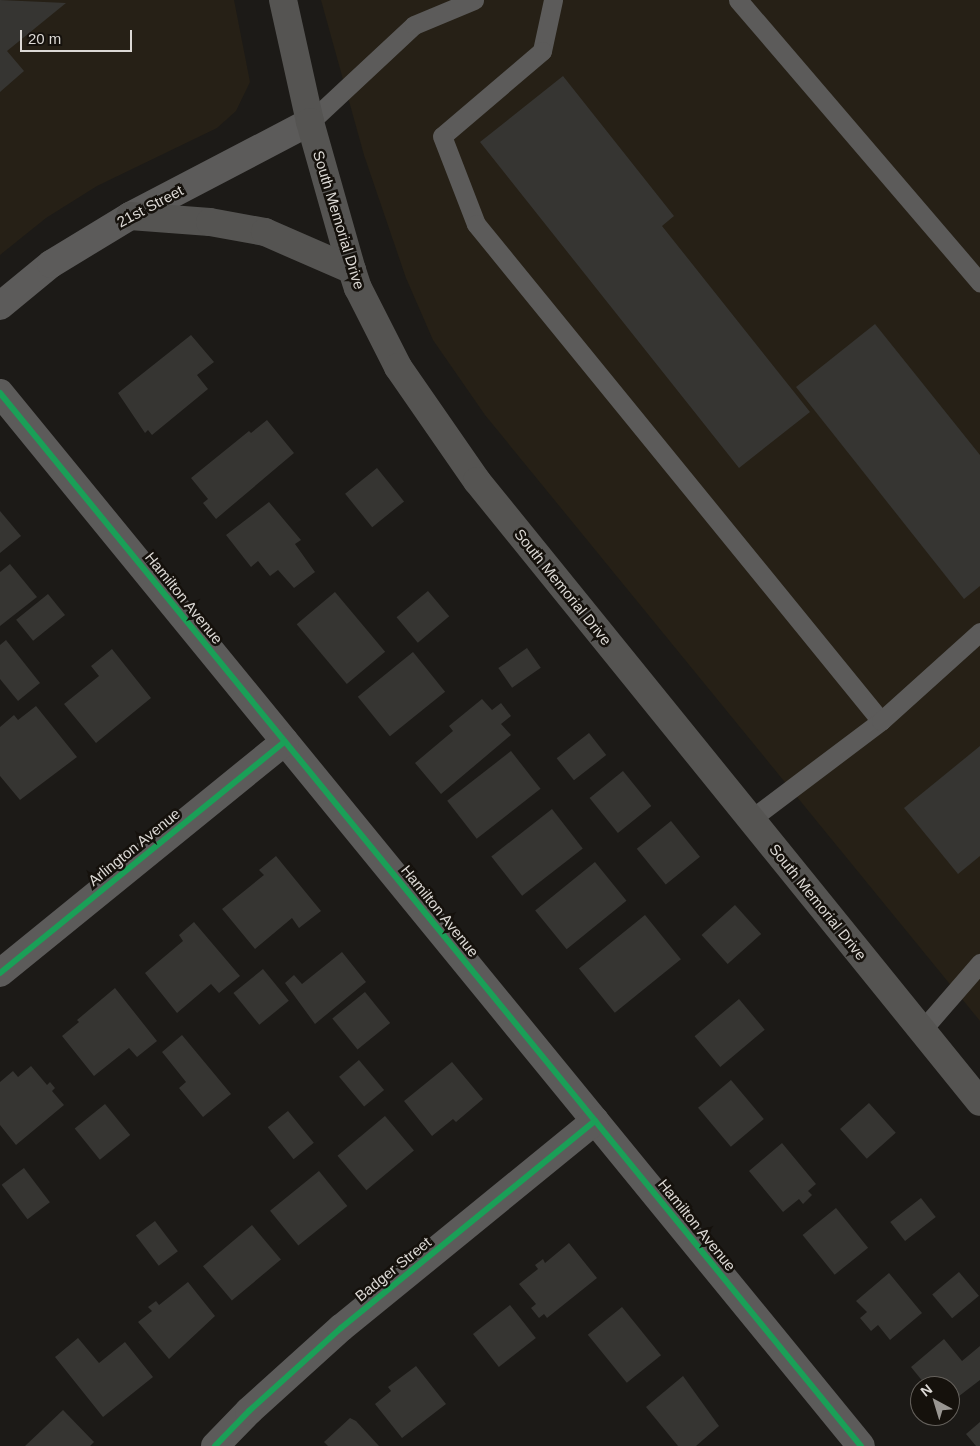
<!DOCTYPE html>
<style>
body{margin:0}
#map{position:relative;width:980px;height:1446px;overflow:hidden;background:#1c1a17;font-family:Helvetica,sans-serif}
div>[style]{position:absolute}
.built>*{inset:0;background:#262016}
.building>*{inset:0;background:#363532;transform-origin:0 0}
.service>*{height:19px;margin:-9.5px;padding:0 9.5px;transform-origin:9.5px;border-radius:9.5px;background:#5c5b5a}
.minor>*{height:28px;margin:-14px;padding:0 14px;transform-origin:14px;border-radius:14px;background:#5c5b5a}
.tertiary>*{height:28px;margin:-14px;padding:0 14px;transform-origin:14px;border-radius:14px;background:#5c5b5a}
.secondary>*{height:28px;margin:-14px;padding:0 14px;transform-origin:14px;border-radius:14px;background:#555452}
.cycleway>*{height:6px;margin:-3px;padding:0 3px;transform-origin:3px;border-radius:3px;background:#1a9f57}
span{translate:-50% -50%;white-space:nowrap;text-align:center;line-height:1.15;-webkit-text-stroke:5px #15110c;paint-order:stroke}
.street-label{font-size:15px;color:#dcd9d5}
.north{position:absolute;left:910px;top:1376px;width:50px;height:50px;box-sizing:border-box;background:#15110c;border:1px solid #65615c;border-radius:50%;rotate:321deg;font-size:14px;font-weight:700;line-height:20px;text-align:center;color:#dcd9d5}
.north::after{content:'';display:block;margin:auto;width:18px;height:22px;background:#999692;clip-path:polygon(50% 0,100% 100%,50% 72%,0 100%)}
.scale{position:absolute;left:20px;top:30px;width:112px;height:22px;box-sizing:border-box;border:2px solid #dcd9d5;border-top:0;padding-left:6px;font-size:15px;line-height:18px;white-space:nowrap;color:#dcd9d5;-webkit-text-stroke:4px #15110c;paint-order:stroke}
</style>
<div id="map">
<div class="built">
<div style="clip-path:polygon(0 0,234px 0,250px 82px,236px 111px,217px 128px,97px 186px,46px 218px,0 255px)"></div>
<div style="clip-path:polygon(321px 0,980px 0,980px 1021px,485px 415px,433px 340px,406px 278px,364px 155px)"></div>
</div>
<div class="building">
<div style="clip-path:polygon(0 0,66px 3px,7px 51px,24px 71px,0 92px)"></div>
<div style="clip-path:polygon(563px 76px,674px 216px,662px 226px,810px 412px,739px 468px,480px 142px)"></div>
<div style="clip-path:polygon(875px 324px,980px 455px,980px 586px,964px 599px,796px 387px)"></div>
<div style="clip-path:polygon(191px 335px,214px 362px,197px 375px,208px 389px,152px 435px,148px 430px,145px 433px,118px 393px)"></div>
<div style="clip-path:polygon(267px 420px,294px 453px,216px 519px,203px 503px,208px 499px,191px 478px,249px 431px,251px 433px)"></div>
<div style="left:377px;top:468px;width:43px;height:41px;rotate:51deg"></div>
<div style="clip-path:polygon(269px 502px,301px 540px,295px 544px,315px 572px,294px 588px,278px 570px,270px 576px,258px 561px,251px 567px,226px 535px)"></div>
<div style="clip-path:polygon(0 511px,21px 536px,0 553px)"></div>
<div style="clip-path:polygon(10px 564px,37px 597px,0 626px,0 572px)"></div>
<div style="left:428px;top:591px;width:33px;height:41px;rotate:50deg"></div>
<div style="left:335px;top:592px;width:78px;height:50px;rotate:50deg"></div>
<div style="left:48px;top:594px;width:27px;height:41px;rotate:51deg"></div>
<div style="clip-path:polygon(6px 640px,40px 683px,18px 701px,0 679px,0 645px)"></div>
<div style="left:527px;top:648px;width:24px;height:35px;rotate:55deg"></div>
<div style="clip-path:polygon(112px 649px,151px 698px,96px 743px,64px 704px,99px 676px,91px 666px)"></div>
<div style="left:413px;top:652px;width:51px;height:71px;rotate:51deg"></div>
<div style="clip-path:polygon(482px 699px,492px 710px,501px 703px,511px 716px,501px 724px,511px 735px,441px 794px,415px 763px,453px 731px,449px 726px)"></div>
<div style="clip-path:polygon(36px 706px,77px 757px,20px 800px,0 776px,0 727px,14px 715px,18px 720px)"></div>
<div style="left:589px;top:733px;width:28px;height:41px;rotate:52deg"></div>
<div style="clip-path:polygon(980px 746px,980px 856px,958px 874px,904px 808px)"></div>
<div style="left:511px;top:751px;width:48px;height:81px;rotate:52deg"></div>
<div style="left:623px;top:771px;width:45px;height:43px;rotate:51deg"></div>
<div style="left:552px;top:809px;width:50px;height:77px;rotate:52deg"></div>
<div style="left:671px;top:821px;width:46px;height:44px;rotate:51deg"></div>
<div style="clip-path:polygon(276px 856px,321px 911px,299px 928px,292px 918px,255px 949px,222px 909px,264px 875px,259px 870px)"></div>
<div style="left:595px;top:862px;width:50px;height:77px;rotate:51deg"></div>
<div style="left:735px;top:905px;width:39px;height:45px;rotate:48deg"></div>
<div style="left:645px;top:915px;width:57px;height:85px;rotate:51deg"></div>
<div style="clip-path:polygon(194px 922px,240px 976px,219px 993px,211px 984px,177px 1013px,145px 973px,183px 941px,179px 935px)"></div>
<div style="clip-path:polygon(342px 952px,366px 982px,315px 1024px,285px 983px,294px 975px,302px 984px)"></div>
<div style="left:263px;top:969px;width:41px;height:38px;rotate:51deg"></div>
<div style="clip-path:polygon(115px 988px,157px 1041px,137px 1057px,129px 1048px,94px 1076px,62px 1036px,79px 1022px,77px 1020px)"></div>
<div style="left:365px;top:992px;width:40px;height:42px;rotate:51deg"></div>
<div style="left:739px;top:999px;width:40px;height:58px;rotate:50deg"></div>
<div style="clip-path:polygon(182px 1035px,231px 1094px,203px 1117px,179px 1088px,186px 1082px,162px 1052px)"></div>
<div style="left:359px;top:1060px;width:39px;height:26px;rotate:50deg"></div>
<div style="clip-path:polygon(452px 1062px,483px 1099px,456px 1122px,453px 1119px,432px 1136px,404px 1101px)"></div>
<div style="clip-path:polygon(31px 1066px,47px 1085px,50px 1082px,55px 1088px,52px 1091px,64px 1105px,16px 1145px,0 1125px,0 1082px,13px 1071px,18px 1077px)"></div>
<div style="left:731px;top:1080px;width:51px;height:43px;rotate:50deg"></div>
<div style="left:869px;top:1103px;width:40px;height:39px;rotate:48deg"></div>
<div style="left:105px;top:1104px;width:40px;height:39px;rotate:51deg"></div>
<div style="left:288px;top:1111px;width:41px;height:26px;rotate:51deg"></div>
<div style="left:385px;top:1116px;width:45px;height:62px;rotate:50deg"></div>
<div style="clip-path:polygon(782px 1143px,816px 1184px,808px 1191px,812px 1195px,803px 1204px,799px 1199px,783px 1212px,749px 1171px)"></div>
<div style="left:24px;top:1168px;width:43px;height:28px;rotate:53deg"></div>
<div style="left:319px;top:1171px;width:45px;height:63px;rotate:51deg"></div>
<div style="left:921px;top:1198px;width:24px;height:39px;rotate:52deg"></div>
<div style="left:836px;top:1208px;width:51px;height:43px;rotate:51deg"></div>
<div style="left:155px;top:1221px;width:38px;height:24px;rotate:53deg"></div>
<div style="left:252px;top:1225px;width:45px;height:64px;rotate:50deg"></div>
<div style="clip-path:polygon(569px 1243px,597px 1278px,547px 1318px,544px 1314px,539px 1318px,531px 1308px,536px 1304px,519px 1284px,538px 1269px,535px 1265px,543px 1259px,545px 1263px)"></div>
<div style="left:959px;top:1272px;width:31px;height:35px;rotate:50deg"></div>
<div style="clip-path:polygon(889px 1273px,922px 1313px,890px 1340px,878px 1325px,871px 1331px,860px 1318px,867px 1312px,856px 1301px)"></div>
<div style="clip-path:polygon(188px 1282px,215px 1316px,169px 1359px,138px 1322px,152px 1311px,148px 1307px,156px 1301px,159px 1305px)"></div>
<div style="left:510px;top:1305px;width:42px;height:47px;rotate:52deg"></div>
<div style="left:622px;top:1307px;width:62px;height:44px;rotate:51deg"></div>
<div style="clip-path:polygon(78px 1338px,99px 1363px,125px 1342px,153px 1377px,103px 1417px,55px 1357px)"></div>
<div style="clip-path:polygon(944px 1339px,962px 1361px,980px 1346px,980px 1380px,950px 1403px,950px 1386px,920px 1386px,924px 1383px,911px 1367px)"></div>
<div style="clip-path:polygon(416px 1366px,446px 1404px,402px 1438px,375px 1404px,391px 1391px,388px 1387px)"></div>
<div style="clip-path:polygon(683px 1376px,719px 1426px,696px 1446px,678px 1446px,646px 1407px)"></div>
<div style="clip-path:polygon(63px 1410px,94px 1442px,90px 1446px,25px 1446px)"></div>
<div style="clip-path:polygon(350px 1418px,356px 1421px,379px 1446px,328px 1446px,324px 1442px)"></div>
<div style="clip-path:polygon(980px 1422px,980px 1446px,976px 1446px,966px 1434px)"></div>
</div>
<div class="service">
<div style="left:553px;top:0;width:52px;rotate:102.2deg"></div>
<div style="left:542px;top:51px;width:131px;rotate:139.6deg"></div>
<div style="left:442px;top:136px;width:94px;rotate:68.9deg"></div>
<div style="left:476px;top:224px;width:641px;rotate:50.82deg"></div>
<div style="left:881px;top:721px;width:163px;rotate:143deg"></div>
<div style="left:738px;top:0;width:372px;rotate:49.4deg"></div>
<div style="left:310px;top:122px;width:142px;rotate:-43deg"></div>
<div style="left:414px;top:25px;width:65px;rotate:-22.6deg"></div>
<div style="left:881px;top:721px;width:133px;rotate:-42deg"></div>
<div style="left:922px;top:1030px;width:89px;rotate:-49.1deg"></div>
</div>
<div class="minor">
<div style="left:0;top:393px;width:1360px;rotate:50.73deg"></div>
<div style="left:0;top:973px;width:367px;rotate:-39.1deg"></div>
<div style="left:215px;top:1446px;width:49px;rotate:-45.8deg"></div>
<div style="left:249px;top:1411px;width:124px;rotate:-42.1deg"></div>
<div style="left:341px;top:1328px;width:328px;rotate:-39.2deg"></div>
</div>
<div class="tertiary">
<div style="left:0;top:306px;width:66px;rotate:-39.5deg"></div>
<div style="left:51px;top:264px;width:92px;rotate:-31.3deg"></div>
<div style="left:130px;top:216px;width:203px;rotate:-27.6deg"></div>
</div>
<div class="secondary">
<div style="left:283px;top:0;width:125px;rotate:77.5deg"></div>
<div style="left:310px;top:122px;width:154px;rotate:74.2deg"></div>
<div style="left:352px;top:270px;width:19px;rotate:72deg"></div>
<div style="left:358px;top:288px;width:89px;rotate:63.1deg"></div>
<div style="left:398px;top:367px;width:139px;rotate:55.3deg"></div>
<div style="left:477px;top:481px;width:799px;rotate:50.99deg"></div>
<div style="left:130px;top:216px;width:80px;rotate:4.3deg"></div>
<div style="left:210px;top:222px;width:56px;rotate:10.3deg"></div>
<div style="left:265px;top:232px;width:95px;rotate:23.6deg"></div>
</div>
<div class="cycleway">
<div style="left:0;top:393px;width:1360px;rotate:50.73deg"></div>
<div style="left:0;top:973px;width:367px;rotate:-39.1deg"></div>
<div style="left:215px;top:1446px;width:49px;rotate:-45.8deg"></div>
<div style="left:249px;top:1411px;width:124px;rotate:-42.1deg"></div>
<div style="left:341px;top:1328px;width:328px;rotate:-39.2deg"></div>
</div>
<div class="street-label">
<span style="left:150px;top:206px;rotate:-28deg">21st Street</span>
<span style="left:339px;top:220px;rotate:73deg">South Memorial Drive</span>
<span style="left:563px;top:587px;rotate:51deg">South Memorial Drive</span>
<span style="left:184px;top:598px;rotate:51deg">Hamilton Avenue</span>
<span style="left:134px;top:847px;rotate:-39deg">Arlington Avenue</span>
<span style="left:818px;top:902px;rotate:51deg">South Memorial Drive</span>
<span style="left:440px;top:911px;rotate:51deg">Hamilton Avenue</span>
<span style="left:697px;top:1225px;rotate:51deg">Hamilton Avenue</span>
<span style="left:393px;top:1269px;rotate:-39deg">Badger Street</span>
</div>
<div class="north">N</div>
<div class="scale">20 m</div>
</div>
